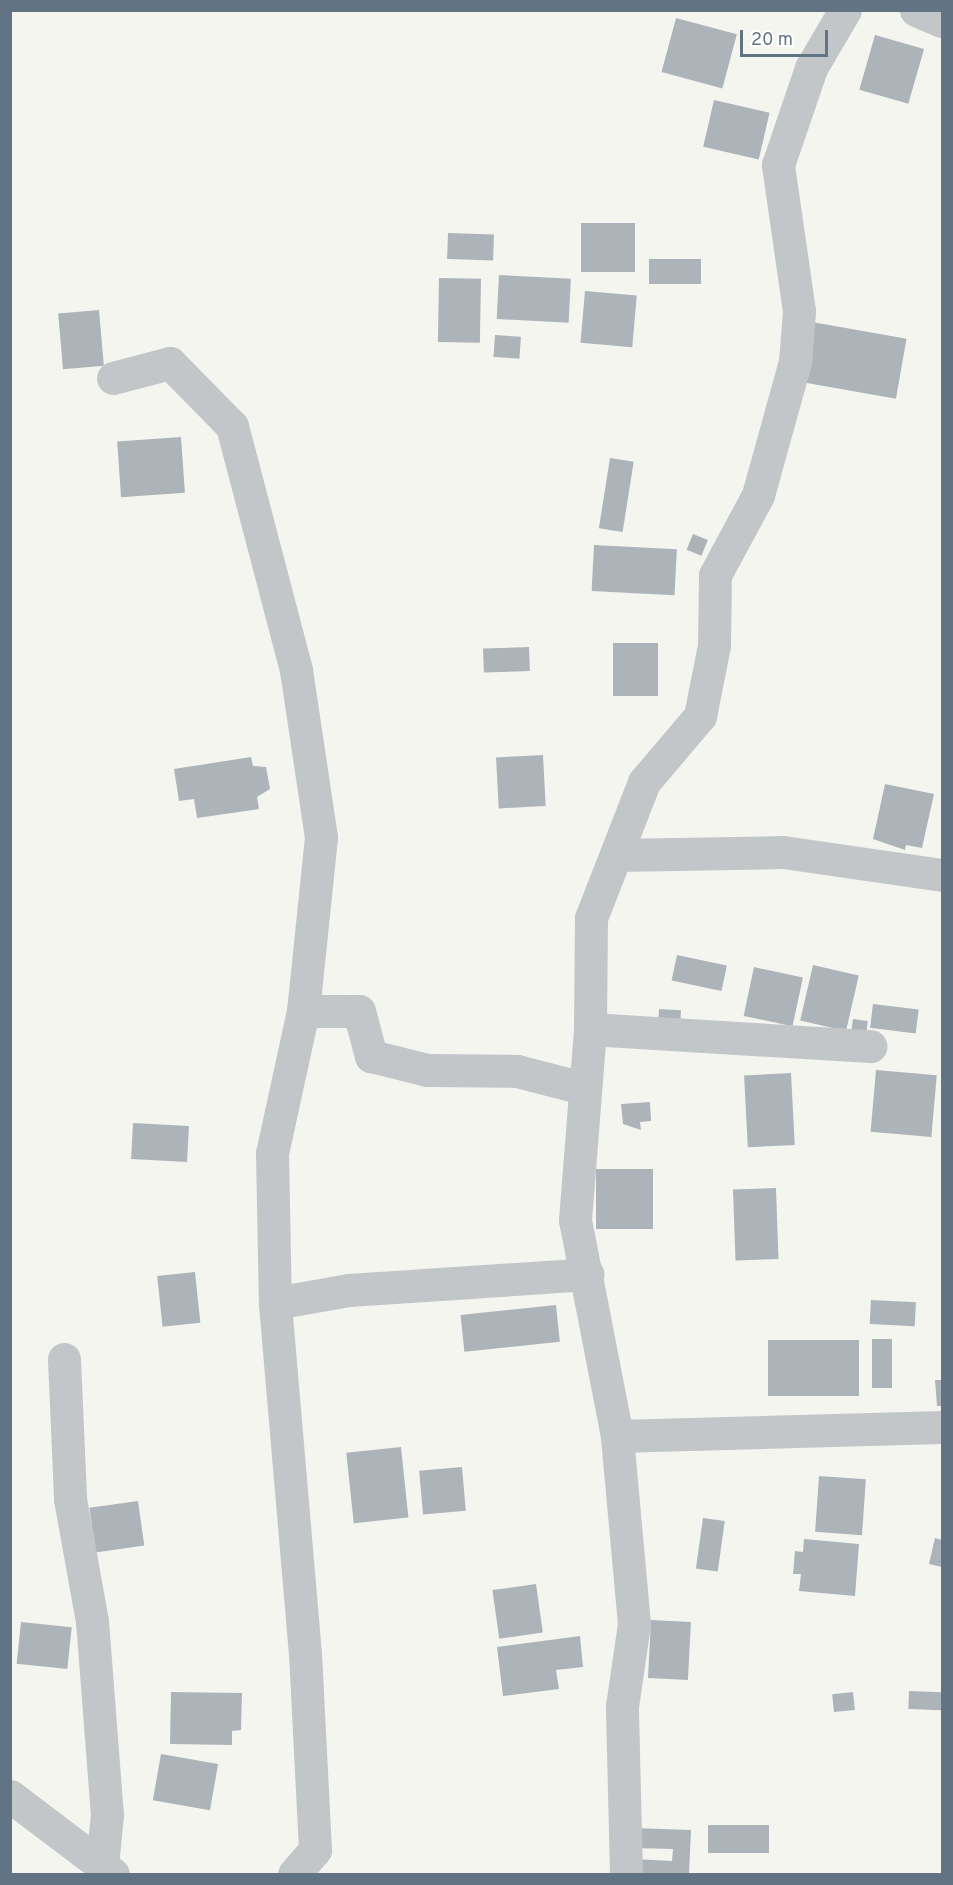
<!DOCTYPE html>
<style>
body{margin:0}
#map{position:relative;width:953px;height:1885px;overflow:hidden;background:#f5f5f0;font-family:Overpass,sans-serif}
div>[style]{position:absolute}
.building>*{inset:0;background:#acb4b9;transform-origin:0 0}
.minor>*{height:33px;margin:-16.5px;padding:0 16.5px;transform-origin:16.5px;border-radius:16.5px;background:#c2c6c9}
span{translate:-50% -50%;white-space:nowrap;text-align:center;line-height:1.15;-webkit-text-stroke:6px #fff;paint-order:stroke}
.frame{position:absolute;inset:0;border:12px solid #627483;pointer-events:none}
.scale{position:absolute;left:740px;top:30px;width:88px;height:27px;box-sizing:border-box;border:3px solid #627483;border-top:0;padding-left:8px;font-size:18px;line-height:21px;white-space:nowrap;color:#627483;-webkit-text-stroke:4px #fff;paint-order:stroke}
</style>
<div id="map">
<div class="building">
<div style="left:676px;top:18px;width:63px;height:56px;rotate:15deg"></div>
<div style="left:875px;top:35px;width:51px;height:57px;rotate:16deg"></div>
<div style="left:714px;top:100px;width:57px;height:48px;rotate:13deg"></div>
<div style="left:635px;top:223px;width:49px;height:54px;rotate:90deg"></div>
<div style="left:448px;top:233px;width:46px;height:26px;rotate:2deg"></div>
<div style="left:701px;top:259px;width:25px;height:52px;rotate:90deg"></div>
<div style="left:499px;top:275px;width:72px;height:44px;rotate:3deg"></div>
<div style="left:439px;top:278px;width:42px;height:64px;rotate:1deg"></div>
<div style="left:585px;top:291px;width:52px;height:52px;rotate:5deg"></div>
<div style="left:99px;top:310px;width:56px;height:41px;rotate:85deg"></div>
<div style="left:812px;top:322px;width:96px;height:61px;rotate:10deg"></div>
<div style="left:495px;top:335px;width:26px;height:22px;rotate:4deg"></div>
<div style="left:181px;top:437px;width:56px;height:64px;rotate:86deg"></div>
<div style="left:610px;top:458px;width:24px;height:71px;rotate:9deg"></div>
<div style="left:693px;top:534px;width:16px;height:17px;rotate:22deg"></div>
<div style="left:594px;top:545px;width:83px;height:46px;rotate:3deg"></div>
<div style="left:613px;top:643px;width:45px;height:53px"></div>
<div style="left:529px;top:647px;width:24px;height:46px;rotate:88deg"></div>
<div style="left:543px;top:755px;width:51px;height:47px;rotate:87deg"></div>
<div style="clip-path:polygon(251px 757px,253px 766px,266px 767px,270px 789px,257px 797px,259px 809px,197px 818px,194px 799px,179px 801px,174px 769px)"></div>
<div style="clip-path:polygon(885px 784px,934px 794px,922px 848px,906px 845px,905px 850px,873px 839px)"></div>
<div style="left:677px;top:955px;width:51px;height:26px;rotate:12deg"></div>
<div style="left:813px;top:965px;width:47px;height:57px;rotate:13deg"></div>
<div style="left:754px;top:967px;width:50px;height:50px;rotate:12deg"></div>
<div style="left:873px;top:1004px;width:46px;height:24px;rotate:7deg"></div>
<div style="left:659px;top:1009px;width:22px;height:24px;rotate:3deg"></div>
<div style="left:853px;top:1019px;width:15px;height:19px;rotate:8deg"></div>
<div style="left:876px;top:1070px;width:61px;height:62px;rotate:5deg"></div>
<div style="left:791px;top:1073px;width:72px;height:47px;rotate:87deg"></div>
<div style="clip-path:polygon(650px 1102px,651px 1121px,640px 1122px,641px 1130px,623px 1124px,621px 1104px)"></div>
<div style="left:133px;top:1123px;width:56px;height:36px;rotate:3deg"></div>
<div style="left:596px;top:1169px;width:57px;height:60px"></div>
<div style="left:776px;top:1188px;width:71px;height:43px;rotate:88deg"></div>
<div style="left:195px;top:1272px;width:51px;height:38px;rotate:84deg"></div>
<div style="left:871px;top:1300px;width:45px;height:24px;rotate:3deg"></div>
<div style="left:556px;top:1305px;width:37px;height:96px;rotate:84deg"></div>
<div style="left:872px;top:1339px;width:20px;height:49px"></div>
<div style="left:859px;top:1340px;width:56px;height:91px;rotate:90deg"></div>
<div style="clip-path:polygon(935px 1380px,942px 1380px,942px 1406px,937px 1406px)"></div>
<div style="left:401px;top:1447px;width:71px;height:55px;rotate:84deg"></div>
<div style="left:462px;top:1467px;width:44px;height:43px;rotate:85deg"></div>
<div style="left:819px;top:1476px;width:47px;height:56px;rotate:4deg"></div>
<div style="left:138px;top:1501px;width:45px;height:49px;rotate:82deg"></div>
<div style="left:703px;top:1518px;width:22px;height:51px;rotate:8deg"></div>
<div style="clip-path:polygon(935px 1538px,942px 1540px,942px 1567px,929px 1564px)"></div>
<div style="clip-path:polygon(804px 1539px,859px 1544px,855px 1596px,799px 1591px,801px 1574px,793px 1574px,795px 1551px,803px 1552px)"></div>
<div style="left:536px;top:1584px;width:49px;height:44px;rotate:82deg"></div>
<div style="left:651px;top:1620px;width:40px;height:58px;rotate:3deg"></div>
<div style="left:21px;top:1622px;width:51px;height:42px;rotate:6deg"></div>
<div style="clip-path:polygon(580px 1636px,583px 1667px,556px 1670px,559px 1689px,503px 1696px,497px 1647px)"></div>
<div style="left:909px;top:1691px;width:33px;height:18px;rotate:2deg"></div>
<div style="clip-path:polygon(171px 1692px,242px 1693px,241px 1730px,232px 1731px,232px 1745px,170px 1744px)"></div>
<div style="left:853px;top:1692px;width:18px;height:21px;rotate:84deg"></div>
<div style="left:161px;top:1754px;width:58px;height:47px;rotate:10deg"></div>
<div style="left:769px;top:1825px;width:28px;height:61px;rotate:90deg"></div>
<div style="clip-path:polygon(633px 1828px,691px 1830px,689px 1874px,634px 1874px,635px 1859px,672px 1861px,673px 1849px,632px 1848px)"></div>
</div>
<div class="minor">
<div style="left:916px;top:10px;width:28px;rotate:23deg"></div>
<div style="left:113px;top:378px;width:59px;rotate:-14.7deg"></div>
<div style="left:170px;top:363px;width:88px;rotate:45.5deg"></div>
<div style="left:232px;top:426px;width:252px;rotate:75.3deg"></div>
<div style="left:296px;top:670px;width:169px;rotate:81.5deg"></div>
<div style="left:321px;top:837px;width:175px;rotate:95.9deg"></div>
<div style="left:303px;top:1011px;width:145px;rotate:102.3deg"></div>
<div style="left:272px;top:1153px;width:150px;rotate:88.9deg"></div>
<div style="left:617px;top:855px;width:166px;rotate:-1deg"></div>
<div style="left:783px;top:852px;width:161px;rotate:8.2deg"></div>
<div style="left:303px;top:1011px;width:56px"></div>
<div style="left:359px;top:1011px;width:47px;rotate:75.1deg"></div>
<div style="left:371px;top:1056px;width:58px;rotate:14deg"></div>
<div style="left:427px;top:1070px;width:90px;rotate:0.6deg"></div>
<div style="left:517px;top:1071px;width:68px;rotate:14.4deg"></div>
<div style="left:590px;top:1029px;width:281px;rotate:3.5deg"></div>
<div style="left:64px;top:1359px;width:140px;rotate:87.5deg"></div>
<div style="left:70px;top:1499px;width:124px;rotate:79.8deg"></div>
<div style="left:92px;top:1621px;width:194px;rotate:85.6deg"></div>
<div style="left:107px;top:1814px;width:52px;rotate:95.5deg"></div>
<div style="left:617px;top:1436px;width:325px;rotate:-1.6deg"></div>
<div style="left:10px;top:1796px;width:129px;rotate:37.1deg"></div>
<div style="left:294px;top:1874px;width:32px;rotate:-49deg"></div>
<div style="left:315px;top:1850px;width:196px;rotate:-92.9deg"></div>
<div style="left:305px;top:1654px;width:352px;rotate:-94.9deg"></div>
<div style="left:275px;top:1303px;width:75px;rotate:-10deg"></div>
<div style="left:349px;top:1290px;width:239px;rotate:-3.8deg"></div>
<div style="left:626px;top:1874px;width:168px;rotate:-91.4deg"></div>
<div style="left:622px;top:1706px;width:83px;rotate:-81.7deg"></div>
<div style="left:634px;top:1624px;width:189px;rotate:-95.2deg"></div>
<div style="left:617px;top:1436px;width:220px;rotate:-101deg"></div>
<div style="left:575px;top:1220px;width:192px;rotate:-85.5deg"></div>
<div style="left:590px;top:1029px;width:111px;rotate:-89.5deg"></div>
<div style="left:591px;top:918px;width:146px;rotate:-68.7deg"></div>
<div style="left:644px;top:782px;width:87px;rotate:-49.7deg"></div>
<div style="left:700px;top:716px;width:72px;rotate:-78.8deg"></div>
<div style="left:714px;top:645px;width:70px;rotate:-89.2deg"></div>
<div style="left:715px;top:575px;width:91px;rotate:-61.7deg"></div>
<div style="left:758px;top:495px;width:138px;rotate:-74.5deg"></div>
<div style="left:795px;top:362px;width:51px;rotate:-85.5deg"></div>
<div style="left:799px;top:311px;width:148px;rotate:-98.2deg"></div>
<div style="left:778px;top:165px;width:102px;rotate:-71.2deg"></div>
<div style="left:811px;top:68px;width:67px;rotate:-59.6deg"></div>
</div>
<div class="frame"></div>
<div class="scale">20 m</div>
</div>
